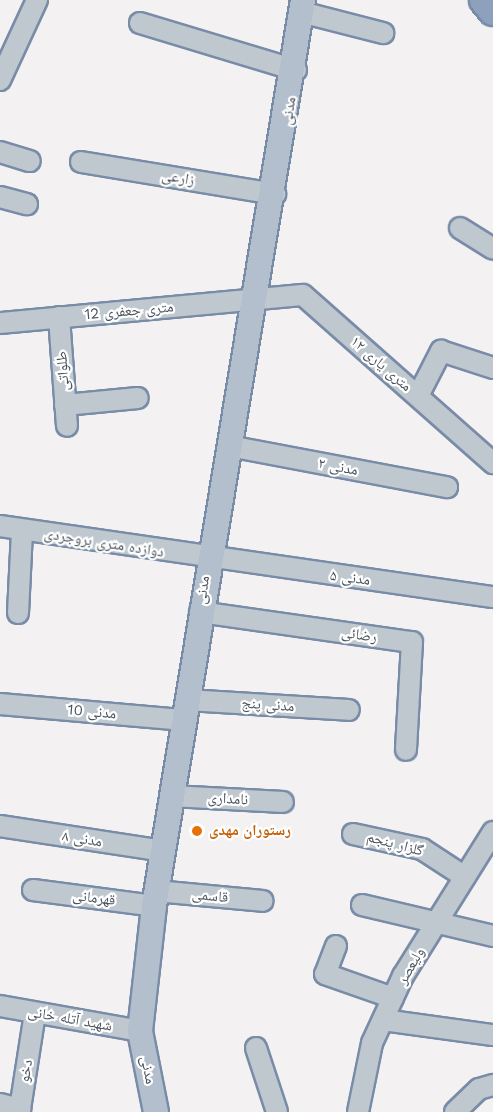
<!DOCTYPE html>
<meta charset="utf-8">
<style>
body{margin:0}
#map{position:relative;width:493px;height:1112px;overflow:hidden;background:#f3f1f1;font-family:"Work Sans","Noto Naskh Arabic",sans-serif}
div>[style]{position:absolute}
.roads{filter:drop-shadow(2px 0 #788ca8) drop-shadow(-2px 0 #788ca8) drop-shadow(0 2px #788ca8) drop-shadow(0 -2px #788ca8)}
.minor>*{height:20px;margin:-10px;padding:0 10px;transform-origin:10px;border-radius:10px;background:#c0c8cf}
.major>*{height:24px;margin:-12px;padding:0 12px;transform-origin:12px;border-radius:12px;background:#b3bfcd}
.highway>*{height:28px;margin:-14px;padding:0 14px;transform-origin:14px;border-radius:14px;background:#8da1bc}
.dots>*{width:16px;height:16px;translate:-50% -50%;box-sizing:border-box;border:3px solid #fff;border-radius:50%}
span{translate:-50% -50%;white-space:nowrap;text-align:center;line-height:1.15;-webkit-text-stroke:4.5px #fff;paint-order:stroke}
.street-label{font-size:15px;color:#4a535d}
.food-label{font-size:15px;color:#c56008;font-weight:700}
.left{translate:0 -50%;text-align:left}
</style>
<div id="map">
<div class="roads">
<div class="minor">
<div style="left:301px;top:12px;width:85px;rotate:14.4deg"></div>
<div style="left:140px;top:23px;width:163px;rotate:16.8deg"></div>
<div style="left:0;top:80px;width:88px;rotate:-65.2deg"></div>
<div style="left:0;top:152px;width:31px;rotate:17deg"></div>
<div style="left:81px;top:162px;width:197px;rotate:9.4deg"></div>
<div style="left:0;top:197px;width:28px;rotate:15deg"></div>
<div style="left:460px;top:228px;width:39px;rotate:32deg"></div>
<div style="left:59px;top:317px;width:109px;rotate:85.8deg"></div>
<div style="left:0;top:323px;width:304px;rotate:-5.3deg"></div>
<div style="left:303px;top:295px;width:254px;rotate:41.5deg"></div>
<div style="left:418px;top:396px;width:51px;rotate:-62.9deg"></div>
<div style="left:441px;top:351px;width:55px;rotate:18.1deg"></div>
<div style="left:65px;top:405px;width:73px;rotate:-5.5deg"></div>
<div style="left:229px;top:446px;width:222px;rotate:10.7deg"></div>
<div style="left:0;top:526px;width:498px;rotate:8.2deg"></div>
<div style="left:200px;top:612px;width:214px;rotate:8.1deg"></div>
<div style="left:412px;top:642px;width:108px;rotate:93.2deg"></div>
<div style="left:18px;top:613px;width:83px;rotate:-87.2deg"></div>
<div style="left:187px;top:700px;width:162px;rotate:3.5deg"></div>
<div style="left:0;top:704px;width:185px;rotate:5deg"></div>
<div style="left:172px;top:796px;width:111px;rotate:3.1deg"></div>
<div style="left:0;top:826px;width:165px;rotate:8.7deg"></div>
<div style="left:353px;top:834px;width:71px;rotate:12.3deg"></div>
<div style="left:422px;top:849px;width:51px;rotate:33.1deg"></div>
<div style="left:33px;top:890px;width:122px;rotate:7.5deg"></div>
<div style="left:156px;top:891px;width:107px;rotate:5.3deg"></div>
<div style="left:362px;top:905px;width:135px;rotate:13.3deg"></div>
<div style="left:336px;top:946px;width:30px;rotate:111deg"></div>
<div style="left:325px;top:974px;width:72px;rotate:19.4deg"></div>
<div style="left:0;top:1006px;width:142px;rotate:10.1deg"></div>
<div style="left:383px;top:1020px;width:111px;rotate:7.8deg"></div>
<div style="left:256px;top:1048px;width:67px;rotate:71.8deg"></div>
<div style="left:0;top:1104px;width:21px;rotate:14deg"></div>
<div style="left:20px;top:1109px;width:97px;rotate:-81.1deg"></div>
<div style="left:358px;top:1112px;width:70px;rotate:-78.5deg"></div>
<div style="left:372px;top:1043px;width:74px;rotate:-65.2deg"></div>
<div style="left:403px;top:976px;width:170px;rotate:-58deg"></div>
<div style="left:455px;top:1112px;width:33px;rotate:-44deg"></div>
<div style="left:479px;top:1089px;width:15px;rotate:-16deg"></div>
</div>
<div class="major">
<div style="left:156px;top:1112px;width:83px;rotate:-101.2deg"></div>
<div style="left:140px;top:1031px;width:126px;rotate:-83.6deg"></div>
<div style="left:154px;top:906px;width:918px;rotate:-80.66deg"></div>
</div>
<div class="highway">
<div style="left:484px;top:0;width:14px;rotate:51deg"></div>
</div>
</div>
<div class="dots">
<div style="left:197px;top:831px;background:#e8710a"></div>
</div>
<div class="street-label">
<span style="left:289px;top:111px;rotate:-81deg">مدنی</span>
<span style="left:178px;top:178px;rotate:9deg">زارعی</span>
<span style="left:129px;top:311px;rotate:-5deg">12 متری جعفری</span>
<span style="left:381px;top:364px;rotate:41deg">۱۲ متری یاری</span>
<span style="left:63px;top:371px;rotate:-94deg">طلواتی</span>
<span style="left:338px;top:467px;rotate:11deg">مدنی ۲</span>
<span style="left:104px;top:543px;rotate:9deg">دوازده متری بروجردی</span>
<span style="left:350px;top:578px;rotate:7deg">مدنی ۵</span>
<span style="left:203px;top:590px;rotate:-82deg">مدنی</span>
<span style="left:359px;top:635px;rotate:8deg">رضائی</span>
<span style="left:268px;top:705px;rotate:4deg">مدنی پنج</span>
<span style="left:92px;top:712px;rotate:5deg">مدنی 10</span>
<span style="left:228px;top:799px;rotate:3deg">نامداری</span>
<span style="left:82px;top:839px;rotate:9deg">مدنی ۸</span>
<span style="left:395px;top:844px;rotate:15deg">گلزار پنجم</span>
<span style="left:210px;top:896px;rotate:6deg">قاسمی</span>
<span style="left:94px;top:898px;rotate:7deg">قهرمانی</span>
<span style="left:411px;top:966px;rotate:-60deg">ولیعصر</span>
<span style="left:70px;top:1019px;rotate:10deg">شهید آتله خانی</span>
<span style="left:148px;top:1070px;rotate:79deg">مدنی</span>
<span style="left:26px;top:1071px;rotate:-81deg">دخو</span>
</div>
<div class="food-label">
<span class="left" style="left:209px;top:831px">رستوران مهدی</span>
</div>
</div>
